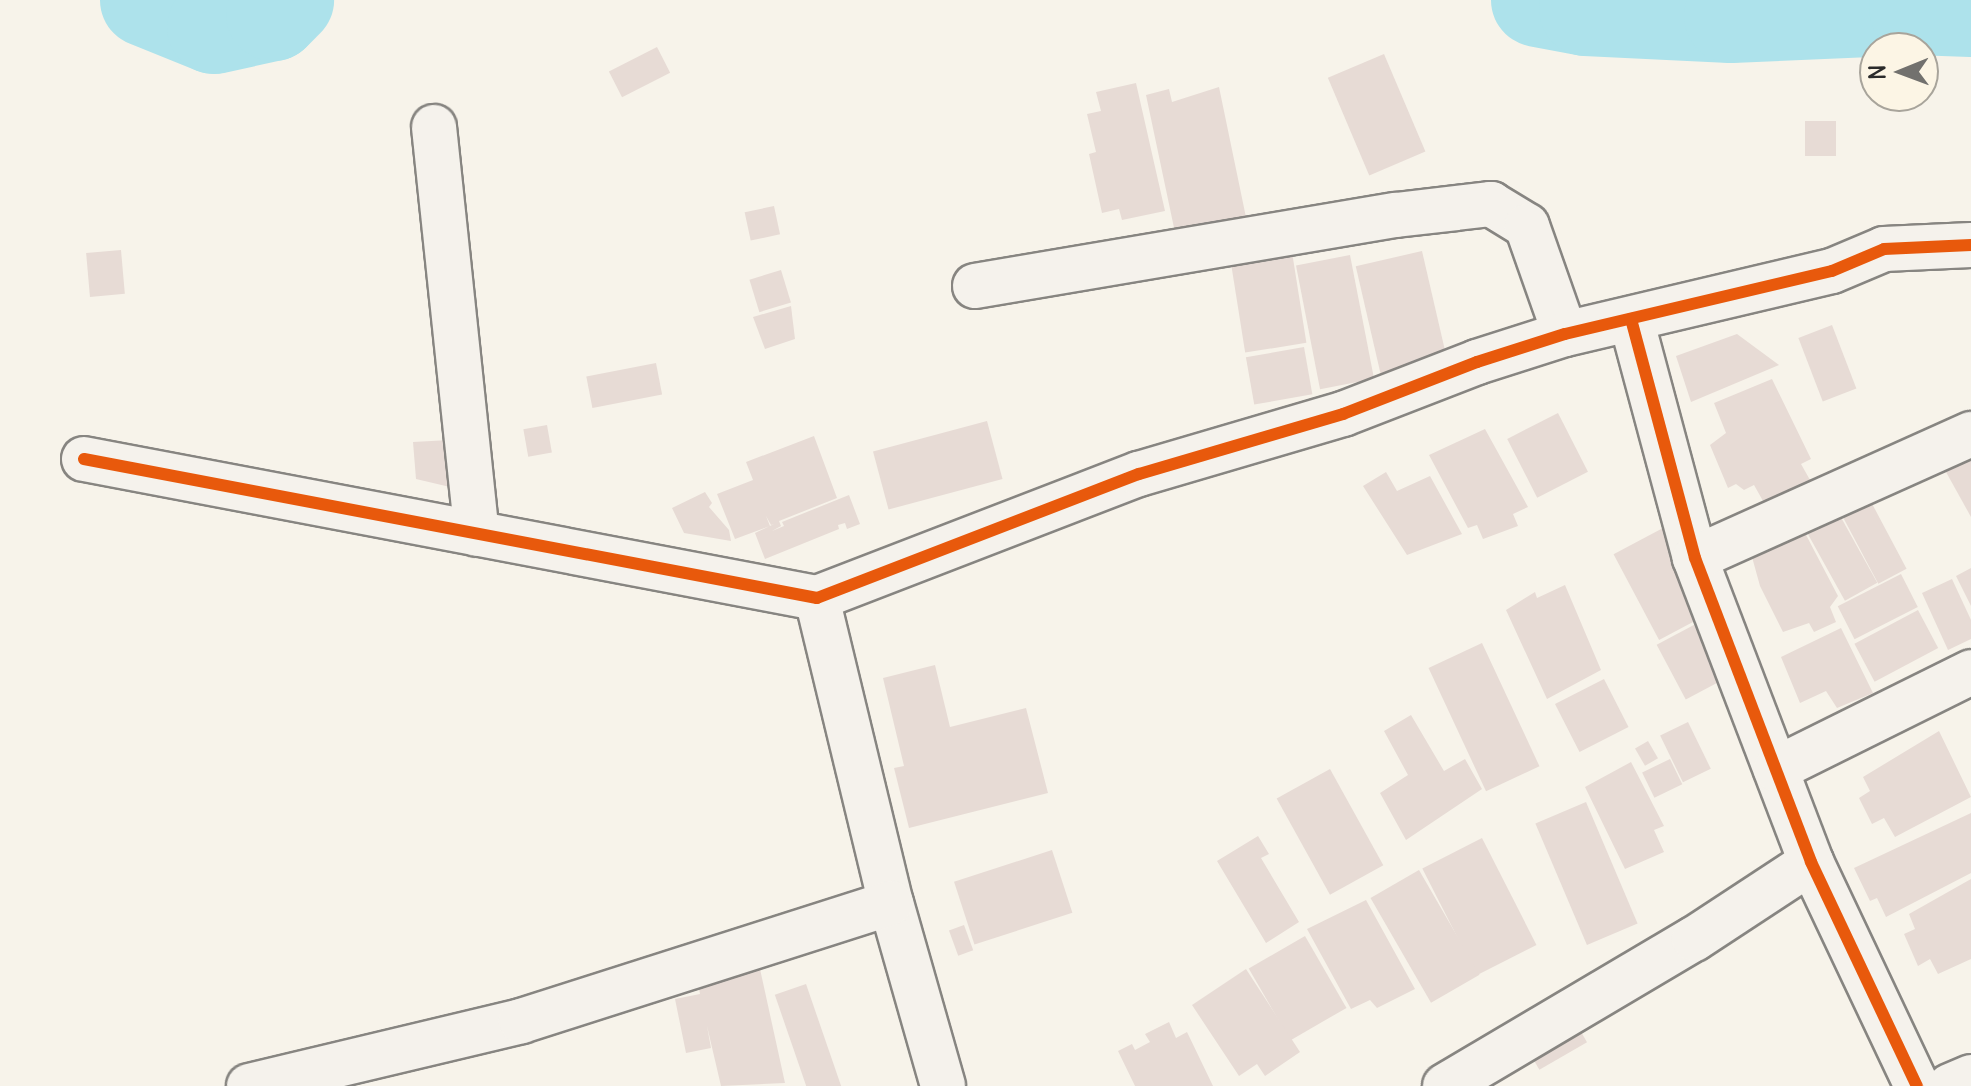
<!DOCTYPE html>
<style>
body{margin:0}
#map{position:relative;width:1971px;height:1086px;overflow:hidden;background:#f7f3ea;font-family:Delius,sans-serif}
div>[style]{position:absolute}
.river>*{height:94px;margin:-47px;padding:0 47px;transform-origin:47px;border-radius:47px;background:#ade2eb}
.building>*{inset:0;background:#e7dbd5;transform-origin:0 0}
.roads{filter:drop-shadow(2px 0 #878581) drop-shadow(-2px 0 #878581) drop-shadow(0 2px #878581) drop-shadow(0 -2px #878581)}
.minor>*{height:44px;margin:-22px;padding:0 22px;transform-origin:22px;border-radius:22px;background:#f5f2ec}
.cycleway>*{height:12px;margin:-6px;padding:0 6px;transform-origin:6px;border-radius:6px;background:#e8590c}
span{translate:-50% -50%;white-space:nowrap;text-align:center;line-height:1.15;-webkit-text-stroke:6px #fcf5e5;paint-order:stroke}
.north{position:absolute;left:1859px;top:32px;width:80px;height:80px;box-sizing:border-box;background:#fcf5e5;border:2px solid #a8a49b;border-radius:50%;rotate:269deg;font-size:22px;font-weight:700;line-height:32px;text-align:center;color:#2b2b2b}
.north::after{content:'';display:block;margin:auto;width:28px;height:36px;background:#72716e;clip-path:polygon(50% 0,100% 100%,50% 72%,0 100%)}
</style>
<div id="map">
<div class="river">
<div style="left:147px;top:0;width:72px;rotate:21.9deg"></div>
<div style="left:214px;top:27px;width:60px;rotate:-12.4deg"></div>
<div style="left:273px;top:14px;width:20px;rotate:-45deg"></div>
<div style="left:1538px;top:0;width:49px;rotate:10.6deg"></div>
<div style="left:1586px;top:9px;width:145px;rotate:2.8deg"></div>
<div style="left:1731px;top:16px;width:185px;rotate:-2.5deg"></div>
<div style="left:1916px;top:8px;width:55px;rotate:2.1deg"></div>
</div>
<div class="building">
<div style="left:657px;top:47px;width:29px;height:54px;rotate:63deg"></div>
<div style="left:1384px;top:54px;width:106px;height:61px;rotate:67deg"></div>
<div style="clip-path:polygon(1136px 83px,1165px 211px,1122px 220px,1119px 209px,1102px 213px,1089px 154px,1096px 152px,1087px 114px,1101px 111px,1096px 92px)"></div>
<div style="clip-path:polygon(1219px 87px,1248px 227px,1177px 242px,1146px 95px,1169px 89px,1172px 102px)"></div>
<div style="left:1836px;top:121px;width:35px;height:31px;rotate:90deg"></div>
<div style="left:774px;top:206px;width:29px;height:30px;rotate:78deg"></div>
<div style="left:121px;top:250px;width:44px;height:35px;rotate:85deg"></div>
<div style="left:1422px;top:251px;width:115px;height:68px;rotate:77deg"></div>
<div style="left:1292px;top:252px;width:92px;height:62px;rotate:81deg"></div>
<div style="left:1350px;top:255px;width:126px;height:55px;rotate:79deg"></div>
<div style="left:781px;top:270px;width:34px;height:33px;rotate:73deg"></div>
<div style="clip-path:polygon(791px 306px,795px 339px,765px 349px,753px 317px)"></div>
<div style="left:1832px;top:325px;width:68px;height:36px;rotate:69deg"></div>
<div style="clip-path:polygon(1737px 334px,1779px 365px,1691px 402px,1676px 356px)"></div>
<div style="left:1304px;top:347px;width:48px;height:59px;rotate:80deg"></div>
<div style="left:656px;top:363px;width:32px;height:71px;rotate:79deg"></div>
<div style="clip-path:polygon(1772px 379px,1811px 459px,1801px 464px,1814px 487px,1767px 508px,1754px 485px,1744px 490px,1736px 484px,1728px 488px,1710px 445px,1726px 433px,1714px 403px)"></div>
<div style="left:1558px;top:413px;width:66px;height:57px;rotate:63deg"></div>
<div style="left:987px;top:421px;width:60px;height:118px;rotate:75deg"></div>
<div style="left:547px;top:425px;width:28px;height:24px;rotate:80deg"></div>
<div style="clip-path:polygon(1485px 429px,1528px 507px,1513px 514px,1518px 526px,1483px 539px,1477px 525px,1468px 528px,1429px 455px)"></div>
<div style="clip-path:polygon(814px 436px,837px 498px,779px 521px,781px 526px,772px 531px,784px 526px,782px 522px,849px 495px,860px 524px,847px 529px,845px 523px,838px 525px,839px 529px,765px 559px,755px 533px,774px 524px,771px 525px,766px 516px,770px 526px,735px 539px,717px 494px,753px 480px,746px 462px)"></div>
<div style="clip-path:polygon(450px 440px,450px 487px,416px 479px,413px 442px)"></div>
<div style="clip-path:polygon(1971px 458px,1971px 517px,1946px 472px)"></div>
<div style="clip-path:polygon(1386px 472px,1397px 491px,1430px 476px,1462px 534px,1407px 555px,1363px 486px)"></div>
<div style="clip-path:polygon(705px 492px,712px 503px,709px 507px,729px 530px,731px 541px,684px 533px,672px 508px)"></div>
<div style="left:1869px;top:498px;width:80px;height:32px;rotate:62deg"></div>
<div style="left:1838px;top:512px;width:81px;height:37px;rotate:61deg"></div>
<div style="left:1663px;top:528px;width:97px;height:56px;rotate:62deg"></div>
<div style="clip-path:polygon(1804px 531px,1838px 596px,1830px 607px,1836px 622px,1814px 632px,1809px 623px,1783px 632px,1760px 586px,1752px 557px)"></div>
<div style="clip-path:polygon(1971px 568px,1971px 606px,1956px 576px)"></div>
<div style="left:1901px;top:574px;width:37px;height:71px;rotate:63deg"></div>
<div style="clip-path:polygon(1952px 579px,1971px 620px,1971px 639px,1948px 650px,1922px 593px)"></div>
<div style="clip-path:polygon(1565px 585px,1601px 670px,1547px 699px,1506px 610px,1535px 592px,1537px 598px)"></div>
<div style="left:1918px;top:610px;width:43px;height:72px;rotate:62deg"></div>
<div style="left:1707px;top:618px;width:62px;height:57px;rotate:62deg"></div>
<div style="clip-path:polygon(1841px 628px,1873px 693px,1837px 708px,1826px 691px,1800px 703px,1781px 657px)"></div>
<div style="left:1482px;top:643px;width:136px;height:59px;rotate:65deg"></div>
<div style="clip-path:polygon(935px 665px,950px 727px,1026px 708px,1048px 793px,909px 828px,894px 768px,904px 766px,883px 678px)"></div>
<div style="left:1604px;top:679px;width:54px;height:55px;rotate:63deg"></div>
<div style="clip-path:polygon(1411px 715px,1444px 771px,1465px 759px,1482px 789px,1406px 840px,1380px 793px,1408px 775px,1384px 731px)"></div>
<div style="left:1688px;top:722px;width:52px;height:31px;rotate:64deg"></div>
<div style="clip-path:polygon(1939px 731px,1971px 797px,1895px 837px,1884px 818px,1872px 824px,1859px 798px,1870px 791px,1863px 777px)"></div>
<div style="left:1648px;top:741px;width:20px;height:15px;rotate:60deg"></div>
<div style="left:1670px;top:759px;width:28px;height:31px;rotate:64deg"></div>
<div style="clip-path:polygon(1631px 762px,1664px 826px,1654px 830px,1664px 852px,1625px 869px,1585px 787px)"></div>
<div style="left:1330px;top:769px;width:110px;height:61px;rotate:61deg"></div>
<div style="left:1586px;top:802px;width:132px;height:55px;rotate:67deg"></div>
<div style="clip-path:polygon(1971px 813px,1971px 873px,1886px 917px,1877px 898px,1870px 901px,1854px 868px)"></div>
<div style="clip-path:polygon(1258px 836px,1269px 854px,1261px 858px,1299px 922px,1266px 943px,1217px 861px)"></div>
<div style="left:1482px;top:838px;width:120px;height:67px;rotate:63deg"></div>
<div style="left:1052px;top:850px;width:66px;height:103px;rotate:72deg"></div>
<div style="left:1419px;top:870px;width:121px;height:56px;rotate:60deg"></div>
<div style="clip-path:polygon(1971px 879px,1971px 959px,1938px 974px,1930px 959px,1918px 966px,1904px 934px,1915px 929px,1909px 914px)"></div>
<div style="clip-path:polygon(1366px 900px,1415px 989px,1377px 1008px,1370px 1000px,1351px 1009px,1307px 929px)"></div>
<div style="left:964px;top:925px;width:27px;height:16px;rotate:70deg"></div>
<div style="left:1305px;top:936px;width:83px;height:65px;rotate:60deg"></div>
<div style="clip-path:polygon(760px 969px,785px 1083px,721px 1086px,707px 1026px,711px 1048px,686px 1053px,675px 999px,700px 994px,698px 983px)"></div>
<div style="clip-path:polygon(1246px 969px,1300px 1052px,1265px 1076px,1257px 1064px,1239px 1076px,1192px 1005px)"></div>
<div style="left:806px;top:984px;width:108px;height:33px;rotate:71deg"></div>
<div style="left:1573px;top:1018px;width:28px;height:55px;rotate:60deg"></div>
<div style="clip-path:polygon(1169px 1022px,1176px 1038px,1187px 1032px,1213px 1086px,1135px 1086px,1118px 1051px,1132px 1044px,1135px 1050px,1150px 1042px,1145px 1034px)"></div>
</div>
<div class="roads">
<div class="minor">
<div style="left:434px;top:127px;width:409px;rotate:84deg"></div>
<div style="left:975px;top:286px;width:427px;rotate:-9.6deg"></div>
<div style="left:1396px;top:215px;width:96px;rotate:-6.6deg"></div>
<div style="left:1491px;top:204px;width:42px;rotate:31.4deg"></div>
<div style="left:1527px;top:226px;width:114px;rotate:70.6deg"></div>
<div style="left:1631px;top:319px;width:247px;rotate:75deg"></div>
<div style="left:1695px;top:558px;width:325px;rotate:69.1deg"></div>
<div style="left:1811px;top:862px;width:248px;rotate:64.7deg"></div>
<div style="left:84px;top:459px;width:746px;rotate:10.74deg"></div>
<div style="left:817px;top:598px;width:345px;rotate:-21.1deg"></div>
<div style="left:1139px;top:474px;width:213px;rotate:-16.4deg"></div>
<div style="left:1343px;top:414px;width:144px;rotate:-21.2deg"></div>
<div style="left:1477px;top:362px;width:92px;rotate:-17.7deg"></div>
<div style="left:1565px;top:334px;width:274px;rotate:-13.3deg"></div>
<div style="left:1832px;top:271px;width:56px;rotate:-22.9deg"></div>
<div style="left:1884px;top:249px;width:87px;rotate:-2.6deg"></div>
<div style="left:1695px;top:558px;width:303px;rotate:-24.2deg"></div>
<div style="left:817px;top:598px;width:314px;rotate:76.4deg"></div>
<div style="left:891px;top:903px;width:190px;rotate:74.1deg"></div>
<div style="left:1776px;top:769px;width:218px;rotate:-26.4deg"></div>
<div style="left:249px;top:1086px;width:280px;rotate:-13.4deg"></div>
<div style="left:521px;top:1021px;width:388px;rotate:-17.7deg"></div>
<div style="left:1445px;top:1086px;width:289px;rotate:-30.6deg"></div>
<div style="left:1694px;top:939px;width:140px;rotate:-33.3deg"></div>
<div style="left:1950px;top:1086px;width:23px;rotate:-23deg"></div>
</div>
</div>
<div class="cycleway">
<div style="left:1631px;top:319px;width:247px;rotate:75deg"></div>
<div style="left:1695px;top:558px;width:325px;rotate:69.1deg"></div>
<div style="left:1811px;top:862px;width:248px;rotate:64.7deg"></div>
<div style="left:84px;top:459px;width:746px;rotate:10.74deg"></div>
<div style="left:817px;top:598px;width:345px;rotate:-21.1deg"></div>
<div style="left:1139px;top:474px;width:213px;rotate:-16.4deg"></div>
<div style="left:1343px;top:414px;width:144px;rotate:-21.2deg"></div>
<div style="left:1477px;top:362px;width:92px;rotate:-17.7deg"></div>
<div style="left:1565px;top:334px;width:274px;rotate:-13.3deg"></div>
<div style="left:1832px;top:271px;width:56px;rotate:-22.9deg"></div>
<div style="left:1884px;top:249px;width:87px;rotate:-2.6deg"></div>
</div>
<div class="north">N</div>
</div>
